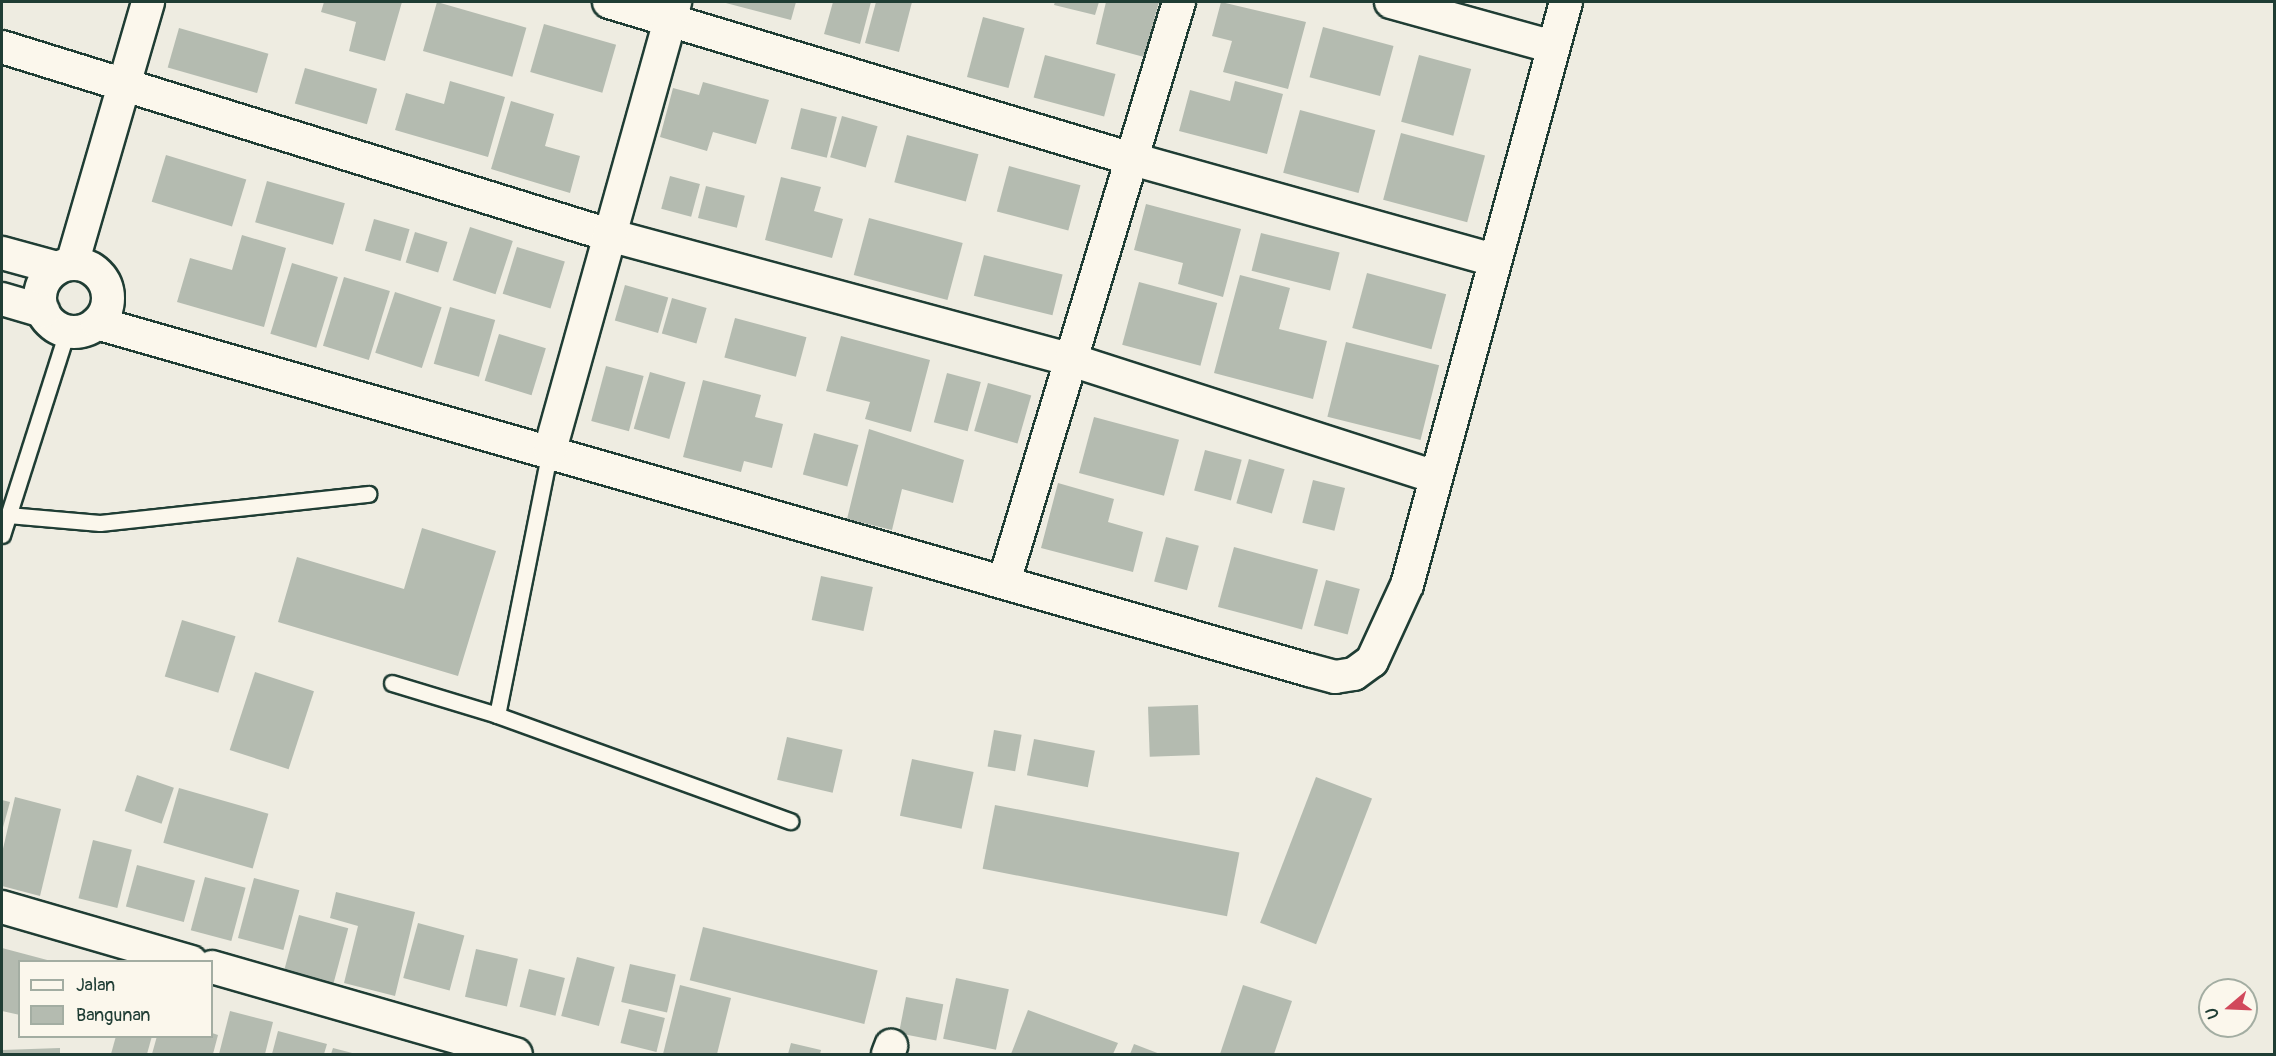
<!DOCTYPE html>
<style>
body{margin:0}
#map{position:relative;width:2276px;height:1056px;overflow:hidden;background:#eeece1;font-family:Pangolin,sans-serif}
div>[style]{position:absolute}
.building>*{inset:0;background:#b4bbb0;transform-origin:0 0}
.roads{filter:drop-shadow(2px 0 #1f3d34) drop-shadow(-2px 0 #1f3d34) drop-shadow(0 2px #1f3d34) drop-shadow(0 -2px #1f3d34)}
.lane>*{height:15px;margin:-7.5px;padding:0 7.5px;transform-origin:7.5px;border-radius:7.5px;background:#fbf7ec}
.street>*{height:32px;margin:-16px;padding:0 16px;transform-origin:16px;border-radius:16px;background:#fbf7ec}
.street>.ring{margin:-16px;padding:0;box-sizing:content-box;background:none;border:32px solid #fbf7ec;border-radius:50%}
span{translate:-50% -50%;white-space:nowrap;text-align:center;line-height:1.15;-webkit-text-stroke:5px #fbf7ec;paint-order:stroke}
.frame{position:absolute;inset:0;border:3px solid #1f3d34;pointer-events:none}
.legend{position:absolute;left:18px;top:960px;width:195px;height:78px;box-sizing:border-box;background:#fbf7ec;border:2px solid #a3ada2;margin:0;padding:8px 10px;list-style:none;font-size:18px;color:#1f3d34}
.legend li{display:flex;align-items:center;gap:12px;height:30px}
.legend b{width:30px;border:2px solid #a3ada2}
.north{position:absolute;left:2198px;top:978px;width:60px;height:60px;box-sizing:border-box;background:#fbf7ec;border:2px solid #a3ada2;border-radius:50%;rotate:251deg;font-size:16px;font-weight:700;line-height:24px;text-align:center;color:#1f3d34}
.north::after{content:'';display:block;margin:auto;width:21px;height:27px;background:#d1495b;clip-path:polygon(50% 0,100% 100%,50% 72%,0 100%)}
</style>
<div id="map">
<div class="building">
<div style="clip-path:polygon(324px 2px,402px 2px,385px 61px,349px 51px,356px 22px,321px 12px)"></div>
<div style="left:437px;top:2px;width:93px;height:51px;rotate:16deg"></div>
<div style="clip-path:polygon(722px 2px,796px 2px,791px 20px)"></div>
<div style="clip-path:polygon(833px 2px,871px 2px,860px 44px,824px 34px)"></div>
<div style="clip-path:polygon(876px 2px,912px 2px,899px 52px,865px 43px)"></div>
<div style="clip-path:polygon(1055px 2px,1099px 2px,1095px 15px,1054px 5px)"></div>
<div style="clip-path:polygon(1106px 2px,1159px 2px,1144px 57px,1096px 44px)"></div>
<div style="clip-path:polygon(1221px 2px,1306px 22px,1288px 89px,1223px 72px,1232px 41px,1212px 36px)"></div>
<div style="left:983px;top:17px;width:43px;height:62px;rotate:15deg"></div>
<div style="left:544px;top:24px;width:75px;height:50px;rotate:16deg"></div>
<div style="left:1323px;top:27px;width:73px;height:52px;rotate:15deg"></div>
<div style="left:179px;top:28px;width:93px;height:41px;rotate:16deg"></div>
<div style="left:1045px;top:55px;width:73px;height:44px;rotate:15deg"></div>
<div style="left:1419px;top:55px;width:54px;height:69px;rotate:15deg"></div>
<div style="left:305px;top:68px;width:75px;height:37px;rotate:16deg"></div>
<div style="clip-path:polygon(450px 81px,505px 97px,488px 157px,395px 130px,406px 93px,444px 104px)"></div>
<div style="clip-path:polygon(1235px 81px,1283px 94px,1267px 154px,1179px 131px,1190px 90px,1230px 101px)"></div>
<div style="clip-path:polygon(703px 82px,769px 100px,756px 144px,713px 132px,707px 151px,660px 137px,673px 88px,699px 95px)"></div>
<div style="clip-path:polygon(511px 101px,554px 114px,545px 146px,580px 156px,570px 193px,491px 169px)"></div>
<div style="left:801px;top:108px;width:37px;height:42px;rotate:14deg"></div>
<div style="left:1300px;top:110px;width:78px;height:65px;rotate:15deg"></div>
<div style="left:842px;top:116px;width:37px;height:43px;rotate:16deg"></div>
<div style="left:1401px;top:133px;width:87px;height:69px;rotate:15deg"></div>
<div style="left:907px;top:135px;width:74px;height:49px;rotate:15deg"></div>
<div style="left:166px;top:155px;width:84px;height:49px;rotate:17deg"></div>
<div style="left:1009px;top:166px;width:74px;height:47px;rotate:15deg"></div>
<div style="left:670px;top:176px;width:31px;height:34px;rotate:15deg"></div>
<div style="clip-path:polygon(781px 177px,821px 187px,814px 211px,843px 219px,832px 258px,765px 240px)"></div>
<div style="left:267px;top:181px;width:81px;height:43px;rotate:16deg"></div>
<div style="left:706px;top:186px;width:40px;height:33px;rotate:14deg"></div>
<div style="clip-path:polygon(1146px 204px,1241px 229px,1223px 297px,1178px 284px,1183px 263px,1134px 250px)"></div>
<div style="left:869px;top:218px;width:97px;height:59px;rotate:15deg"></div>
<div style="left:374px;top:219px;width:37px;height:33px;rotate:16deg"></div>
<div style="left:470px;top:227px;width:45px;height:56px;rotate:18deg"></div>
<div style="left:415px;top:232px;width:34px;height:32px;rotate:17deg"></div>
<div style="left:1261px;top:233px;width:81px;height:39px;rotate:14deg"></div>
<div style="clip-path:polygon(242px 235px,286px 248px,264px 327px,177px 302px,190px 258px,232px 270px)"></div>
<div style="left:517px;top:247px;width:50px;height:49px;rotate:17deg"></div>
<div style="left:984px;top:255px;width:81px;height:42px;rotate:14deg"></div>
<div style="left:292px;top:263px;width:48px;height:74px;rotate:17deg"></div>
<div style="left:1367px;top:273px;width:82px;height:57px;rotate:15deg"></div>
<div style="clip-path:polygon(1240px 275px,1290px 288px,1279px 329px,1327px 341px,1313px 399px,1214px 373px)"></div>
<div style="left:344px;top:277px;width:48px;height:72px;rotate:17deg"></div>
<div style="left:1139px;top:282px;width:81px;height:65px;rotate:15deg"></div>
<div style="left:625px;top:285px;width:45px;height:37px;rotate:16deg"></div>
<div style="left:395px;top:292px;width:49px;height:64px;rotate:18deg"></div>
<div style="left:672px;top:298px;width:36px;height:37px;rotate:16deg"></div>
<div style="left:450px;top:307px;width:47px;height:59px;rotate:16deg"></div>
<div style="left:735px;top:318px;width:74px;height:41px;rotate:15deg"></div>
<div style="left:499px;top:334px;width:49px;height:49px;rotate:17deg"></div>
<div style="clip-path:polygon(841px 336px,930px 360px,911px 432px,865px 419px,870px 402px,826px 391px)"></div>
<div style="left:1346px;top:342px;width:96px;height:77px;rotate:14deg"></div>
<div style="left:606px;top:366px;width:39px;height:57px;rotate:15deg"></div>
<div style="left:650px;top:372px;width:37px;height:59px;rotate:16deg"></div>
<div style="left:947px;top:373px;width:35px;height:51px;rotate:15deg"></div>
<div style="clip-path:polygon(703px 380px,761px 395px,755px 417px,783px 424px,772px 468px,744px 461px,741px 472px,683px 457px)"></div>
<div style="left:988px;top:383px;width:45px;height:50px;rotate:16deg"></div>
<div style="left:1094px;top:417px;width:88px;height:58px;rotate:15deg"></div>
<div style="clip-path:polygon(869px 429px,964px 460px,953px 503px,902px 489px,892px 530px,847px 519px)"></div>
<div style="left:814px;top:433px;width:46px;height:43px;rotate:15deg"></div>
<div style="left:1205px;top:450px;width:38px;height:42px;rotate:15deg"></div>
<div style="left:1249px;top:459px;width:37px;height:46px;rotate:16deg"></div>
<div style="left:1313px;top:480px;width:33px;height:44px;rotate:14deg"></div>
<div style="clip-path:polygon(1058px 483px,1114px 499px,1108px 522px,1143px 532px,1133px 572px,1041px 548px)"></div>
<div style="clip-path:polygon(422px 528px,496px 551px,458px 676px,278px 622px,297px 557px,404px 589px)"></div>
<div style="left:1166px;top:537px;width:34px;height:46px;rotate:15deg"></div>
<div style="left:1234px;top:547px;width:87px;height:62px;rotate:15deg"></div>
<div style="left:821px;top:576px;width:53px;height:45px;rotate:12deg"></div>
<div style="left:1326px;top:580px;width:35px;height:47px;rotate:15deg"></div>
<div style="left:182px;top:620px;width:56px;height:59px;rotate:17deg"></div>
<div style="left:255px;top:672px;width:62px;height:82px;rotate:18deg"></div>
<div style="left:1198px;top:705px;width:50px;height:50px;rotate:88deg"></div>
<div style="left:994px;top:730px;width:28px;height:37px;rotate:10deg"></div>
<div style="left:787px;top:737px;width:57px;height:44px;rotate:13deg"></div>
<div style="left:1034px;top:739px;width:62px;height:37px;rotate:11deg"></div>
<div style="left:912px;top:759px;width:63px;height:58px;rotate:12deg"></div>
<div style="left:137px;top:775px;width:39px;height:38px;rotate:19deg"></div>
<div style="left:1316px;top:777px;width:60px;height:156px;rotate:21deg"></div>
<div style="left:179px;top:788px;width:93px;height:57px;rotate:16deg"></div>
<div style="clip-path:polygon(15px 797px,61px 809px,40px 896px,2px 886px,2px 853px)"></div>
<div style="clip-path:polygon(2px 800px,10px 802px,2px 831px)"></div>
<div style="left:995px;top:805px;width:249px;height:65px;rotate:11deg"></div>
<div style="left:93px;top:840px;width:40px;height:60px;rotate:14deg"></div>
<div style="left:137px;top:865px;width:60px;height:43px;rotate:15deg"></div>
<div style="left:205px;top:877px;width:42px;height:55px;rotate:15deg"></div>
<div style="left:254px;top:878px;width:47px;height:62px;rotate:15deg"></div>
<div style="clip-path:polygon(336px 892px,415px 912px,395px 996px,344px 983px,358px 926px,330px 918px)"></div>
<div style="left:299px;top:915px;width:51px;height:59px;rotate:15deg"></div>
<div style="left:418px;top:923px;width:48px;height:57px;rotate:15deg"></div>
<div style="left:703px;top:927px;width:180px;height:55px;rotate:14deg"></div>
<div style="clip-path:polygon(2px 948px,51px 961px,20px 962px,20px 1015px,2px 1011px)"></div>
<div style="left:476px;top:949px;width:43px;height:49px;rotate:13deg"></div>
<div style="left:577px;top:957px;width:39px;height:61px;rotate:15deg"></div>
<div style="left:630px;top:964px;width:47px;height:39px;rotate:13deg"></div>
<div style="left:529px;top:969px;width:37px;height:39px;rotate:14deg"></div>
<div style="left:956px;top:978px;width:54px;height:62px;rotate:12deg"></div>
<div style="clip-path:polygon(680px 985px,731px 998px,717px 1054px,663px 1054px)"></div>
<div style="clip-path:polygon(1243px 985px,1292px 1001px,1274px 1054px,1220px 1054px)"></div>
<div style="left:906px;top:997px;width:38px;height:37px;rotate:11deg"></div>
<div style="left:629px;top:1009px;width:37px;height:35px;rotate:14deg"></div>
<div style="clip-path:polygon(1028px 1010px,1118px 1043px,1113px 1054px,1011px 1054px)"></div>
<div style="clip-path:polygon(230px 1011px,273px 1022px,265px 1054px,219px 1054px)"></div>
<div style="clip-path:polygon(278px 1031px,327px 1044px,324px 1054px,272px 1054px)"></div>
<div style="clip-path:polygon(212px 1033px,218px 1035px,213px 1054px,152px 1054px,157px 1036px,212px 1036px)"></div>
<div style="clip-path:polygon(116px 1036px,152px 1036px,147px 1054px,111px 1054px)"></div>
<div style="clip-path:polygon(791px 1043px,821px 1050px,820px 1054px,788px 1054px)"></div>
<div style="clip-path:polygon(1134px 1044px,1160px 1054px,1130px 1054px)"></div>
<div style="clip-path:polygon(60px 1048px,60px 1054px,2px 1054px,2px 1050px)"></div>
<div style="clip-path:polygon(333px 1048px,356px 1054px,331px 1054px)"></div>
</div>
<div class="roads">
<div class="lane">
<div style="left:550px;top:450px;width:270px;rotate:101.3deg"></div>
<div style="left:497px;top:715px;width:312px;rotate:19.9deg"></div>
<div style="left:8px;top:515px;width:92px;rotate:5deg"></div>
<div style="left:100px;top:523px;width:270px;rotate:-6.2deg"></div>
<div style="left:2px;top:535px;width:214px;rotate:-72.3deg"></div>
<div style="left:392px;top:683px;width:110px;rotate:16.9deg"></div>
</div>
<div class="street">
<div style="left:609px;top:2px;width:546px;rotate:16.71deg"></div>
<div style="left:1132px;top:159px;width:376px;rotate:15.6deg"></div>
<div style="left:1391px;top:2px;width:168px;rotate:15.5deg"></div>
<div style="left:2px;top:47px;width:635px;rotate:17.21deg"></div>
<div style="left:609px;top:235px;width:479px;rotate:15.1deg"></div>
<div style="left:1071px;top:360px;width:383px;rotate:17.8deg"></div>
<div style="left:2px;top:253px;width:57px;rotate:15.3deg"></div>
<div style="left:72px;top:264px;width:273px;rotate:-73.8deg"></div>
<div class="ring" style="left:40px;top:264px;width:36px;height:36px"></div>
<div style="left:2px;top:299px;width:43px;rotate:16.3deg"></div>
<div style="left:97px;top:323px;width:1261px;rotate:15.98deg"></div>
<div style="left:1309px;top:670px;width:27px;rotate:15deg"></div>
<div style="left:1335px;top:677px;width:19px;rotate:-9deg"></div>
<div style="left:1354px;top:674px;width:22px;rotate:-36deg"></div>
<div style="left:1372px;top:661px;width:84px;rotate:-65.3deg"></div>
<div style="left:1407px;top:585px;width:604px;rotate:-74.74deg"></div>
<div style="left:550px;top:450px;width:465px;rotate:-74.4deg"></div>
<div style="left:1004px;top:582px;width:606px;rotate:-73.21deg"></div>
<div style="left:2px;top:907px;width:197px;rotate:16.2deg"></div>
<div style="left:212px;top:967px;width:316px;rotate:16deg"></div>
<div style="left:888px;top:1054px;width:9px;rotate:-69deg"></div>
</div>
</div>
<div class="frame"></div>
<ul class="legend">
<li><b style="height:8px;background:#fbf7ec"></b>Jalan</li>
<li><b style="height:16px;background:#b4bbb0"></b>Bangunan</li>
</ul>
<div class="north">U</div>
</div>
